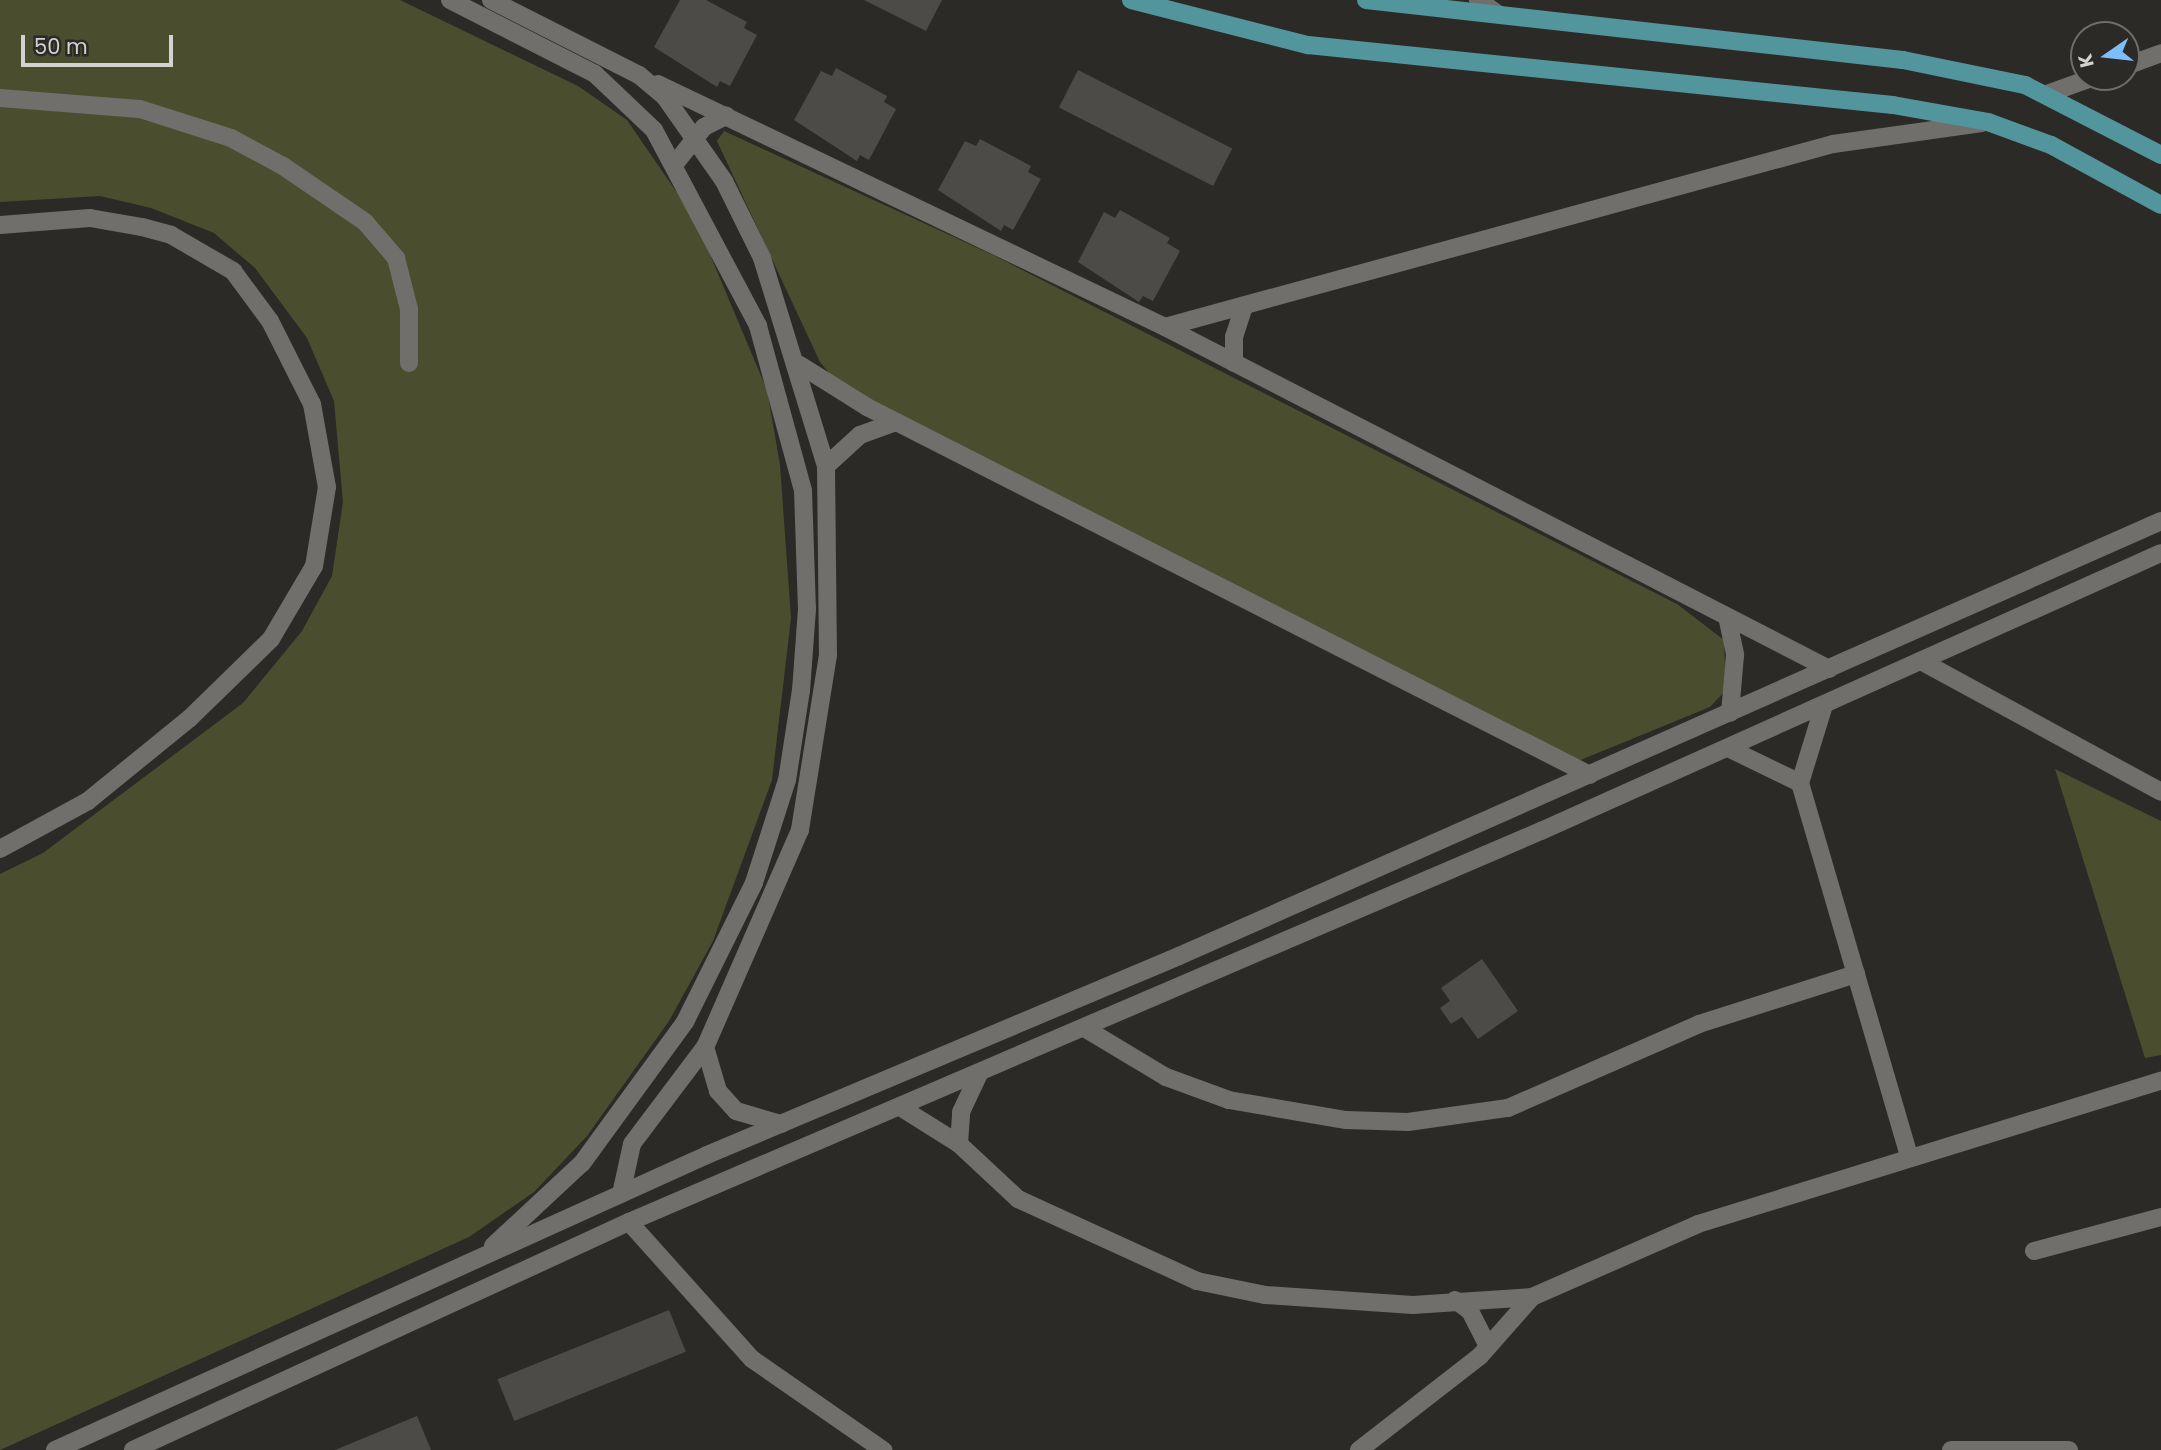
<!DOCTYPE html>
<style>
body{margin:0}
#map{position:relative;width:2161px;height:1450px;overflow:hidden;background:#2b2a26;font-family:Poppins,sans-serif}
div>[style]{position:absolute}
.green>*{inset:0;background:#4b4e2e}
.building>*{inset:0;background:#4d4b48;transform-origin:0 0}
.minor>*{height:18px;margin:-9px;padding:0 9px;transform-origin:9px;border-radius:9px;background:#706f6b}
.major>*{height:18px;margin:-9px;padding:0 9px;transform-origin:9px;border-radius:9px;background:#53959c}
span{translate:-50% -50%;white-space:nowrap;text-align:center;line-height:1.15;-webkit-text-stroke:7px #2b2a26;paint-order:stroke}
.north{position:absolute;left:2070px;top:21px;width:70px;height:70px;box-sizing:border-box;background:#2b2a26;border:2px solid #6e6d6a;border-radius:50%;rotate:256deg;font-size:19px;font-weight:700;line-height:28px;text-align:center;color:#d3d2d0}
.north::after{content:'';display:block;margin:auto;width:24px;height:32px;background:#7dbef9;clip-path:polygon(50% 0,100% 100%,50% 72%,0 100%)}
.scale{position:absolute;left:21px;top:35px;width:152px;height:32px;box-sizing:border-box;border:4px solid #d3d2d0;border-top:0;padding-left:9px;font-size:21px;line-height:24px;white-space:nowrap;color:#d3d2d0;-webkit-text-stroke:5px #2b2a26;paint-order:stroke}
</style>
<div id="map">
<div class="green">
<div style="clip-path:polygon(0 0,400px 0,578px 86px,627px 120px,695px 219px,767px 390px,780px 465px,791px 618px,772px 780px,713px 941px,669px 1021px,587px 1136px,534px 1192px,469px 1237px,0 1450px,0 874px,43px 853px,243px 703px,302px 631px,332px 576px,343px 502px,334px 401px,307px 338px,255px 268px,214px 233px,151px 208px,100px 196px,0 202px)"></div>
<div style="clip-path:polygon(724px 131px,993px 255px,1677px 604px,1724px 640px,1726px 690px,1710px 707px,1578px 761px,839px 385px,820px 362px,717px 141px)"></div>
<div style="clip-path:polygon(2055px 769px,2161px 821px,2161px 1055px,2145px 1058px)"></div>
</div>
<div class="building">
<div style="clip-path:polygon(680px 0,706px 0,747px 22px,744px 28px,757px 35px,730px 86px,720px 81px,717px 87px,654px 47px)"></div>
<div style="clip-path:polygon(864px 0,942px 0,926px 31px)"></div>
<div style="clip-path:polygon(836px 68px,887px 96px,884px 102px,896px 109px,869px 160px,860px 155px,857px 161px,794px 120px,821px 71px,832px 76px)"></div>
<div style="left:1078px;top:70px;width:173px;height:42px;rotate:27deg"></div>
<div style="clip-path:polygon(980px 139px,1031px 166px,1028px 172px,1041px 179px,1013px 230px,1004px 225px,1001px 231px,938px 190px,965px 141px,976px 146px)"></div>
<div style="clip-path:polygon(1120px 210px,1170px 238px,1167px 243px,1180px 251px,1153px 301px,1143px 296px,1139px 302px,1078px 262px,1104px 212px,1115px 218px)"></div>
<div style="clip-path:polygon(1482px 959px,1518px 1011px,1478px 1039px,1462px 1017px,1451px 1024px,1440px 1008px,1450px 1001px,1441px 988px)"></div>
<div style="left:669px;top:1310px;width:45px;height:185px;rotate:68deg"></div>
<div style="clip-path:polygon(417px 1416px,431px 1450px,335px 1450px)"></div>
</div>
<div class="minor">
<div style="left:450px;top:0;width:163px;rotate:27deg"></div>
<div style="left:595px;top:74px;width:81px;rotate:43.5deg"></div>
<div style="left:654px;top:130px;width:222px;rotate:62deg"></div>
<div style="left:758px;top:326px;width:170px;rotate:74.7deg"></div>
<div style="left:803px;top:490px;width:119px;rotate:88.1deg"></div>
<div style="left:807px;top:609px;width:81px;rotate:94.2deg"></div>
<div style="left:801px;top:690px;width:91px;rotate:98.8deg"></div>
<div style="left:787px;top:780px;width:108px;rotate:107.8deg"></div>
<div style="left:754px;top:883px;width:155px;rotate:116.4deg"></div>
<div style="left:685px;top:1022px;width:175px;rotate:126.1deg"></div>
<div style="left:582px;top:1163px;width:122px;rotate:137deg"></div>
<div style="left:491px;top:0;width:166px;rotate:26.9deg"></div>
<div style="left:639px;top:75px;width:34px;rotate:40deg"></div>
<div style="left:665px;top:97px;width:103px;rotate:54.9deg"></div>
<div style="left:724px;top:181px;width:86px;rotate:63.7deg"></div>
<div style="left:762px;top:258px;width:218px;rotate:72.9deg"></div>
<div style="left:826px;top:466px;width:189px;rotate:89.4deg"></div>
<div style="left:828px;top:655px;width:177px;rotate:99.1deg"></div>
<div style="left:800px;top:830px;width:237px;rotate:113.6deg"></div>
<div style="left:705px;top:1047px;width:121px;rotate:127deg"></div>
<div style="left:632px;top:1144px;width:51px;rotate:102.4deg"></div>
<div style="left:1478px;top:0;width:24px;rotate:35deg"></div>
<div style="left:2126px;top:66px;width:37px;rotate:-20deg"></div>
<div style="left:658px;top:84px;width:562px;rotate:25.61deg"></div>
<div style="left:1165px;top:327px;width:747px;rotate:27.25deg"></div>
<div style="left:2047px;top:94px;width:50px;rotate:-19.9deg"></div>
<div style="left:0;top:98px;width:140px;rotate:4.5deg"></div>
<div style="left:140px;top:109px;width:96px;rotate:17.7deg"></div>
<div style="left:231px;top:138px;width:59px;rotate:28.3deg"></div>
<div style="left:283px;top:166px;width:99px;rotate:34.3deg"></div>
<div style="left:365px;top:222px;width:48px;rotate:49.3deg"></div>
<div style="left:396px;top:258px;width:53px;rotate:75.7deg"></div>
<div style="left:409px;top:309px;width:54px;rotate:90deg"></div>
<div style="left:674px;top:165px;width:48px;rotate:-51.7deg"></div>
<div style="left:704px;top:127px;width:25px;rotate:-27deg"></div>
<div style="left:0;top:225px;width:90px;rotate:-4.4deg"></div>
<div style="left:90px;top:218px;width:53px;rotate:9.8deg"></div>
<div style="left:142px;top:227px;width:30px;rotate:15deg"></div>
<div style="left:171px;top:235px;width:72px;rotate:30.1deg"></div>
<div style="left:233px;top:271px;width:62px;rotate:53.5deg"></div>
<div style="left:270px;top:321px;width:93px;rotate:63.2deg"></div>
<div style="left:312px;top:404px;width:84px;rotate:79.8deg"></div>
<div style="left:327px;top:487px;width:80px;rotate:99.3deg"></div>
<div style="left:314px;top:566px;width:85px;rotate:120.5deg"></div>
<div style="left:271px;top:639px;width:113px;rotate:135.7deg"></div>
<div style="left:190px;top:718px;width:132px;rotate:140.9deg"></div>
<div style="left:88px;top:801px;width:100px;rotate:151.4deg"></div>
<div style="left:1165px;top:327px;width:693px;rotate:-15.32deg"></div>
<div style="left:1833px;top:144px;width:150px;rotate:-8deg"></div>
<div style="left:1234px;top:363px;width:26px;rotate:-90deg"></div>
<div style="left:1234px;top:337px;width:32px;rotate:-72deg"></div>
<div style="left:800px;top:365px;width:79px;rotate:32.1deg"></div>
<div style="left:867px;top:407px;width:811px;rotate:26.98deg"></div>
<div style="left:826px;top:466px;width:46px;rotate:-42.4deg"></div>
<div style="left:860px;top:435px;width:38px;rotate:-20deg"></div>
<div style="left:1728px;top:621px;width:35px;rotate:78deg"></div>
<div style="left:1735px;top:655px;width:58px;rotate:94.9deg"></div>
<div style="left:1921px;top:661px;width:273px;rotate:28.6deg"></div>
<div style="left:1824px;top:705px;width:82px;rotate:107.1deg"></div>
<div style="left:1800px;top:783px;width:388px;rotate:73.7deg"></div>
<div style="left:1728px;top:748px;width:80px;rotate:25.9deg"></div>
<div style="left:1086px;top:1029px;width:93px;rotate:31deg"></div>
<div style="left:1166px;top:1077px;width:67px;rotate:20.1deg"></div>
<div style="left:1229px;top:1100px;width:119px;rotate:9.7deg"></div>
<div style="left:1346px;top:1120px;width:62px;rotate:1.8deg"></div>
<div style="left:1408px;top:1122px;width:101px;rotate:-8deg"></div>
<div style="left:1508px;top:1108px;width:209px;rotate:-23.7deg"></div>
<div style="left:1699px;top:1024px;width:165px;rotate:-17.7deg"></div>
<div style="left:705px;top:1047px;width:46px;rotate:73.5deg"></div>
<div style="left:718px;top:1091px;width:27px;rotate:48deg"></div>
<div style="left:736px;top:1111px;width:47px;rotate:16.1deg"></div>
<div style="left:900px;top:1107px;width:70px;rotate:32.1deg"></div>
<div style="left:959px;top:1144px;width:32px;rotate:-86deg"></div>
<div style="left:961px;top:1112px;width:42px;rotate:-64.7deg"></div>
<div style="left:959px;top:1144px;width:81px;rotate:43deg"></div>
<div style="left:1018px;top:1199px;width:197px;rotate:24.6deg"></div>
<div style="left:1197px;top:1281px;width:69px;rotate:11.6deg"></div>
<div style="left:1265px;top:1295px;width:148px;rotate:3.9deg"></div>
<div style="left:1413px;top:1305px;width:119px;rotate:-3.8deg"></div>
<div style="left:1532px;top:1297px;width:181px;rotate:-23.7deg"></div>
<div style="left:1698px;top:1224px;width:485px;rotate:-17.2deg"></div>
<div style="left:629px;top:1222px;width:184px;rotate:48.1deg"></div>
<div style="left:752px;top:1359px;width:160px;rotate:34.8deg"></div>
<div style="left:2034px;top:1251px;width:131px;rotate:-15deg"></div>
<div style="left:1455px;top:1300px;width:19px;rotate:36deg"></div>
<div style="left:1470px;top:1311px;width:39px;rotate:63deg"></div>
<div style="left:55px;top:1450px;width:716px;rotate:-24.34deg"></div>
<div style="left:707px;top:1155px;width:512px;rotate:-22.86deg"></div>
<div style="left:1179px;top:956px;width:1074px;rotate:-23.89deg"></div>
<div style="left:133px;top:1450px;width:546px;rotate:-24.69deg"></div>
<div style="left:629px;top:1222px;width:992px;rotate:-23.21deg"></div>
<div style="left:1541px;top:831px;width:679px;rotate:-24.15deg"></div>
<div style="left:1359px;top:1450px;width:153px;rotate:-37.8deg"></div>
<div style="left:1480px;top:1356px;width:79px;rotate:-48.6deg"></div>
<div style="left:1951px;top:1450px;width:118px"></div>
</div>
<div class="major">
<div style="left:1131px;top:0;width:183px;rotate:14.3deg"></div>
<div style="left:1308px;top:45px;width:588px;rotate:5.86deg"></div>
<div style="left:1893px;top:105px;width:97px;rotate:10.1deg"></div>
<div style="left:1988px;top:122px;width:67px;rotate:20.1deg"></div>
<div style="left:2051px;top:145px;width:125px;rotate:28.6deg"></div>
<div style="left:1366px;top:0;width:540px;rotate:6.38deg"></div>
<div style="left:1903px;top:60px;width:125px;rotate:11.6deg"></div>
<div style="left:2025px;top:85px;width:153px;rotate:27.2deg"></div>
</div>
<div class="north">K</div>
<div class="scale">50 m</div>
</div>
